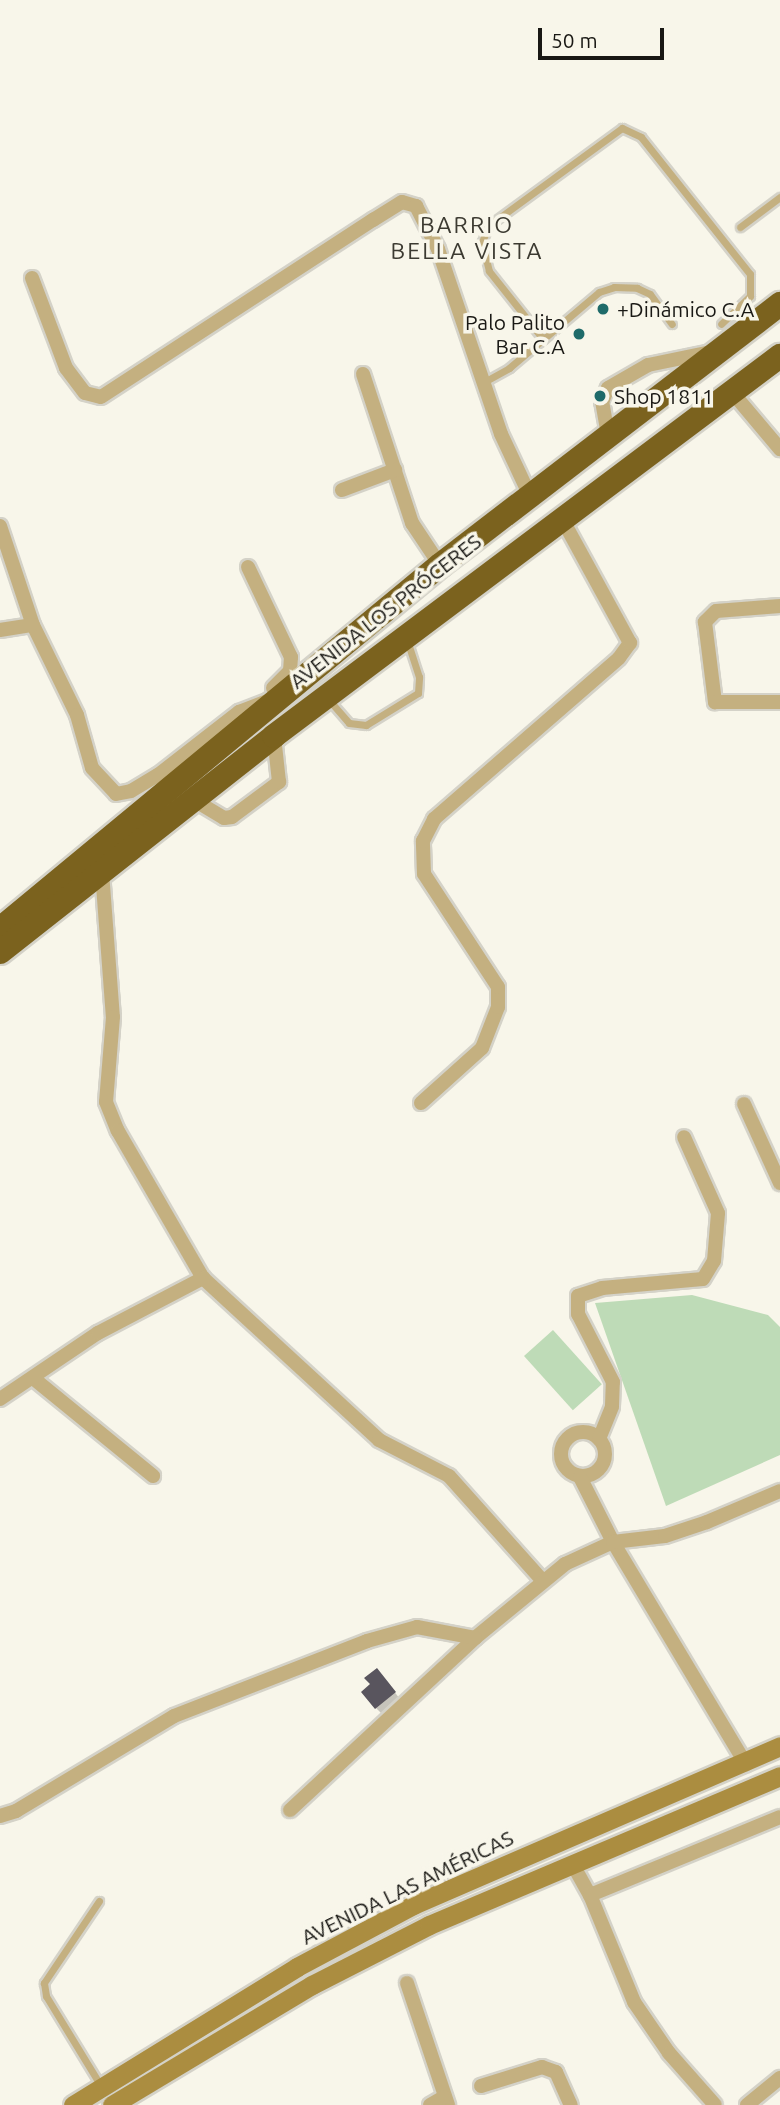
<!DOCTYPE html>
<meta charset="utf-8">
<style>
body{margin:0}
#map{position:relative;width:780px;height:2105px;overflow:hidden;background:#f8f6ea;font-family:Ubuntu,sans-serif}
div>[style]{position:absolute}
.green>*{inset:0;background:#bedbb7;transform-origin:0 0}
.shadow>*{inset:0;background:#0003}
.building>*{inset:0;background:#59555e}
.roads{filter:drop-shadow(2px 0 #d4d2c8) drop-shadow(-2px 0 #d4d2c8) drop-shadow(0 2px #d4d2c8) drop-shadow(0 -2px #d4d2c8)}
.lane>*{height:7px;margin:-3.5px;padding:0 3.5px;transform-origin:3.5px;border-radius:3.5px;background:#c4b080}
.street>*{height:14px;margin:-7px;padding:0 7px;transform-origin:7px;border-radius:7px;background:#c4b080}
.street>.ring{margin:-7px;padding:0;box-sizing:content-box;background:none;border:14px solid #c4b080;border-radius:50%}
.secondary>*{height:19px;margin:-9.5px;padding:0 9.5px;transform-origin:9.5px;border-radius:9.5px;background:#ab8d40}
.highway>*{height:24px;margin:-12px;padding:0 12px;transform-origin:12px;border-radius:12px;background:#7b621e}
.dots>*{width:19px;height:19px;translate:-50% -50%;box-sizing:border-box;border:4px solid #f8f6ea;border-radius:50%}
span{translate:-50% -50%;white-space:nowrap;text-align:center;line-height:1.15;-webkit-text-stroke:7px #f8f6ea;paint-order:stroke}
.poi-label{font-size:21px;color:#191814}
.left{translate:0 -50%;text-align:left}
.right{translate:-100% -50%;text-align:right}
.street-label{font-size:21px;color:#191814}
.neighbourhood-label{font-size:23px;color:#3c3a31;letter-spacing:2px}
.scale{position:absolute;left:538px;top:28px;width:126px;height:32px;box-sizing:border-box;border:4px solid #191814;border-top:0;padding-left:9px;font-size:21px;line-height:24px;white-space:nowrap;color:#191814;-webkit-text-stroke:5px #f8f6ea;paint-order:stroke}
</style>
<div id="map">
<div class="green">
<div style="clip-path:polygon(692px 1295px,768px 1315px,780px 1327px,780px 1455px,666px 1506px,595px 1303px)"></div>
<div style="left:553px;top:1330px;width:73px;height:39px;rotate:48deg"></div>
</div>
<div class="shadow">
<div style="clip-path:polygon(382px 1676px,400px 1699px,382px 1714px,376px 1708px)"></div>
</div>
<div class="building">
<div style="clip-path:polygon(377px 1668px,396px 1692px,375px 1709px,361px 1692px,370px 1684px,364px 1678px)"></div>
</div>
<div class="roads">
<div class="lane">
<div style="left:740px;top:227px;width:50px;rotate:-36.9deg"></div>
<div style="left:543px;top:339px;width:87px;rotate:-128.5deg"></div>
<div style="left:489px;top:271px;width:30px;rotate:-104deg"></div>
<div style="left:482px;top:242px;width:17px;rotate:-69deg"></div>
<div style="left:488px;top:226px;width:166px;rotate:-36.2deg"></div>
<div style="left:622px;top:128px;width:21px;rotate:25deg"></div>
<div style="left:641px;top:137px;width:175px;rotate:51.5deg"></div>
<div style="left:750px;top:274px;width:22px;rotate:90deg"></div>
<div style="left:750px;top:296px;width:40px;rotate:136deg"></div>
<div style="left:484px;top:382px;width:29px;rotate:-29deg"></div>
<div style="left:509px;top:368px;width:118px;rotate:-40.2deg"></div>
<div style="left:599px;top:292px;width:16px;rotate:-18deg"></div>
<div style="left:614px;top:287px;width:23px;rotate:2deg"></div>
<div style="left:637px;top:288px;width:14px;rotate:25deg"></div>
<div style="left:650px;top:294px;width:37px;rotate:54deg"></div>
<div style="left:329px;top:700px;width:30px;rotate:49deg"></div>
<div style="left:349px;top:723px;width:17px;rotate:7deg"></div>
<div style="left:366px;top:725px;width:61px;rotate:-31.6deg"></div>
<div style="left:418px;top:693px;width:16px;rotate:-86deg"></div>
<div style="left:419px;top:677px;width:38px;rotate:-108deg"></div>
<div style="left:99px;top:1901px;width:99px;rotate:123.9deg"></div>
<div style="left:44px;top:1983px;width:13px;rotate:81deg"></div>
<div style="left:46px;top:1996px;width:105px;rotate:58.6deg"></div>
</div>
<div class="street">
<div style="left:32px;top:278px;width:96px;rotate:69.3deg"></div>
<div style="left:66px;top:368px;width:31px;rotate:53deg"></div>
<div style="left:85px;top:393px;width:16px;rotate:14deg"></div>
<div style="left:101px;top:397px;width:325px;rotate:-33.1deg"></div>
<div style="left:373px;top:220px;width:34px;rotate:-32deg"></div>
<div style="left:402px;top:202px;width:15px;rotate:16deg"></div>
<div style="left:416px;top:206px;width:48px;rotate:62.9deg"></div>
<div style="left:438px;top:249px;width:195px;rotate:71.2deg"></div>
<div style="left:501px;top:434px;width:71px;rotate:64.9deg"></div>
<div style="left:363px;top:374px;width:157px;rotate:71.8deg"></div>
<div style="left:412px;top:523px;width:50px;rotate:56.3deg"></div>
<div style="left:732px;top:392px;width:75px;rotate:49.9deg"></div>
<div style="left:608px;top:435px;width:34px;rotate:-100deg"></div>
<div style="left:602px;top:402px;width:15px;rotate:-67deg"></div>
<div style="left:608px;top:388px;width:46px;rotate:-29.9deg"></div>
<div style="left:648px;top:365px;width:69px;rotate:-11.6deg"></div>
<div style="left:342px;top:490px;width:57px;rotate:-20.7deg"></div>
<div style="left:0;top:526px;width:104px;rotate:71.6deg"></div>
<div style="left:33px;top:625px;width:100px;rotate:63.9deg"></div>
<div style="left:77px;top:715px;width:55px;rotate:74.2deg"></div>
<div style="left:92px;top:768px;width:35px;rotate:47deg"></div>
<div style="left:116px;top:794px;width:15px;rotate:-11deg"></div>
<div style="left:131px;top:791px;width:31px;rotate:-31deg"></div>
<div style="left:158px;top:775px;width:103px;rotate:-37.9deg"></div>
<div style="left:239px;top:712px;width:36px;rotate:-21deg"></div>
<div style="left:248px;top:567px;width:100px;rotate:64.5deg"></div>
<div style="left:291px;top:657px;width:14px;rotate:94deg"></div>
<div style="left:290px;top:671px;width:24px;rotate:135deg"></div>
<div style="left:780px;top:606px;width:64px;rotate:175.5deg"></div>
<div style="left:716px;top:611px;width:16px;rotate:135deg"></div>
<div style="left:705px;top:622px;width:81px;rotate:82.9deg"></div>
<div style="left:715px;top:702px;width:65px"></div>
<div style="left:0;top:630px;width:33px;rotate:-9deg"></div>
<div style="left:194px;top:800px;width:35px;rotate:31deg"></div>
<div style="left:224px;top:818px;width:8px;rotate:-7deg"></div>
<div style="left:232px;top:817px;width:59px;rotate:-36.7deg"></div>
<div style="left:279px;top:782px;width:46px;rotate:-96.2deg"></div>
<div style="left:102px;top:872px;width:145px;rotate:85.7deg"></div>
<div style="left:113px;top:1017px;width:85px;rotate:94.7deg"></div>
<div style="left:106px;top:1102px;width:31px;rotate:68deg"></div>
<div style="left:118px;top:1131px;width:170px;rotate:60deg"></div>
<div style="left:203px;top:1278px;width:239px;rotate:42.6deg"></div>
<div style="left:379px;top:1440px;width:79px;rotate:27.2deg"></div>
<div style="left:449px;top:1476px;width:140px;rotate:48.2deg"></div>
<div style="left:421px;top:1103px;width:82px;rotate:-42deg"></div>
<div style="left:482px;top:1048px;width:44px;rotate:-68.7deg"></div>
<div style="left:498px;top:1007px;width:20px;rotate:-90deg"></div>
<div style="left:498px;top:987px;width:135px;rotate:-123.2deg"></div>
<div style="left:424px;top:874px;width:33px;rotate:-92deg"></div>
<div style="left:423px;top:841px;width:25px;rotate:-63deg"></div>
<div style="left:434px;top:819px;width:245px;rotate:-41deg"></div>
<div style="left:619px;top:658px;width:19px;rotate:-54deg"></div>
<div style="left:630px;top:643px;width:141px;rotate:-118.7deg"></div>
<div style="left:744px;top:1104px;width:87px;rotate:65.5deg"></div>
<div style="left:33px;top:1378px;width:155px;rotate:39.2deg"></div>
<div style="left:0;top:1399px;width:118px;rotate:-34deg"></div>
<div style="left:98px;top:1333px;width:119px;rotate:-27.6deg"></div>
<div class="ring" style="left:561px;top:1432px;width:30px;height:30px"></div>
<div style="left:599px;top:1439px;width:35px;rotate:-68deg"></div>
<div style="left:612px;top:1406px;width:24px;rotate:-88deg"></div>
<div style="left:613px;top:1382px;width:76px;rotate:-117.2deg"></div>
<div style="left:578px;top:1314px;width:18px;rotate:-90deg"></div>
<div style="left:578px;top:1296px;width:25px;rotate:-18deg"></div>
<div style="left:602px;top:1288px;width:101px;rotate:-5.1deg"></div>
<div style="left:703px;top:1279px;width:21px;rotate:-59deg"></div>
<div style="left:714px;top:1261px;width:48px;rotate:-85.2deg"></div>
<div style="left:718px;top:1213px;width:83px;rotate:-114.1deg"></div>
<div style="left:580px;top:1477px;width:73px;rotate:63.1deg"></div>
<div style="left:613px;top:1542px;width:259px;rotate:59.1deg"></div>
<div style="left:290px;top:1810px;width:253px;rotate:-42.9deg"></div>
<div style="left:475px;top:1638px;width:117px;rotate:-39.4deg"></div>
<div style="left:565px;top:1564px;width:53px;rotate:-24.6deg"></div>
<div style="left:613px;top:1542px;width:52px;rotate:-6.6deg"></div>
<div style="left:665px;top:1536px;width:44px;rotate:-18.4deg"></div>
<div style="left:707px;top:1522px;width:79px;rotate:-23deg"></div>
<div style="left:0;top:1816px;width:17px;rotate:-17deg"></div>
<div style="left:16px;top:1811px;width:184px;rotate:-31deg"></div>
<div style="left:174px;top:1716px;width:207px;rotate:-21.2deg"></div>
<div style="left:367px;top:1641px;width:52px;rotate:-15.6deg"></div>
<div style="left:417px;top:1627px;width:59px;rotate:10.7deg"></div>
<div style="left:572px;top:1863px;width:37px;rotate:61deg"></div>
<div style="left:590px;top:1895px;width:116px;rotate:67.6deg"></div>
<div style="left:634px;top:2002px;width:62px;rotate:55.5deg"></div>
<div style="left:669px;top:2053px;width:69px;rotate:48.5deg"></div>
<div style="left:590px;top:1895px;width:205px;rotate:-22.3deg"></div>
<div style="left:407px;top:1983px;width:129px;rotate:71.4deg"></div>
<div style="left:481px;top:2086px;width:64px;rotate:-17.3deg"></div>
<div style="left:542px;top:2067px;width:15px;rotate:20deg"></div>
<div style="left:556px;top:2072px;width:36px;rotate:66deg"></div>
<div style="left:430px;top:2105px;width:16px;rotate:-30deg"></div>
<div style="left:747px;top:2105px;width:43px;rotate:-39.3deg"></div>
</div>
<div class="secondary">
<div style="left:73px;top:2105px;width:263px;rotate:-31.6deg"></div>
<div style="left:297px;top:1967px;width:132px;rotate:-28.1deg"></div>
<div style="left:413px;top:1905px;width:400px;rotate:-23.4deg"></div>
<div style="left:112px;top:2105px;width:233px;rotate:-31deg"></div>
<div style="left:312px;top:1985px;width:131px;rotate:-27.1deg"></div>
<div style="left:429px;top:1925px;width:381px;rotate:-23deg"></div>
</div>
<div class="highway">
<div style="left:0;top:929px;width:571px;rotate:-39.6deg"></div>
<div style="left:440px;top:565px;width:429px;rotate:-37.5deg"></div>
<div style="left:0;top:952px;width:349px;rotate:-38.2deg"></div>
<div style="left:274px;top:736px;width:633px;rotate:-36.91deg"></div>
</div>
</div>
<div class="dots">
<div style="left:603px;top:309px;background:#1f6b6a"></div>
<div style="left:579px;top:334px;background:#1f6b6a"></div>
<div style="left:600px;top:396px;background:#1f6b6a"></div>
</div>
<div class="poi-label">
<span class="left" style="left:617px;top:309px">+Dinámico C.A</span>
<span class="right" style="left:565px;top:334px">Palo Palito<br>Bar C.A</span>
<span class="left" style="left:614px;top:396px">Shop 1811</span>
</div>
<div class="street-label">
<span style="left:385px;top:611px;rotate:-38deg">AVENIDA LOS PRÓCERES</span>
<span style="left:407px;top:1887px;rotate:-26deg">AVENIDA LAS AMÉRICAS</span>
</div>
<div class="neighbourhood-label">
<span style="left:467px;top:238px">BARRIO<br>BELLA VISTA</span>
</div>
<div class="scale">50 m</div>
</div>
